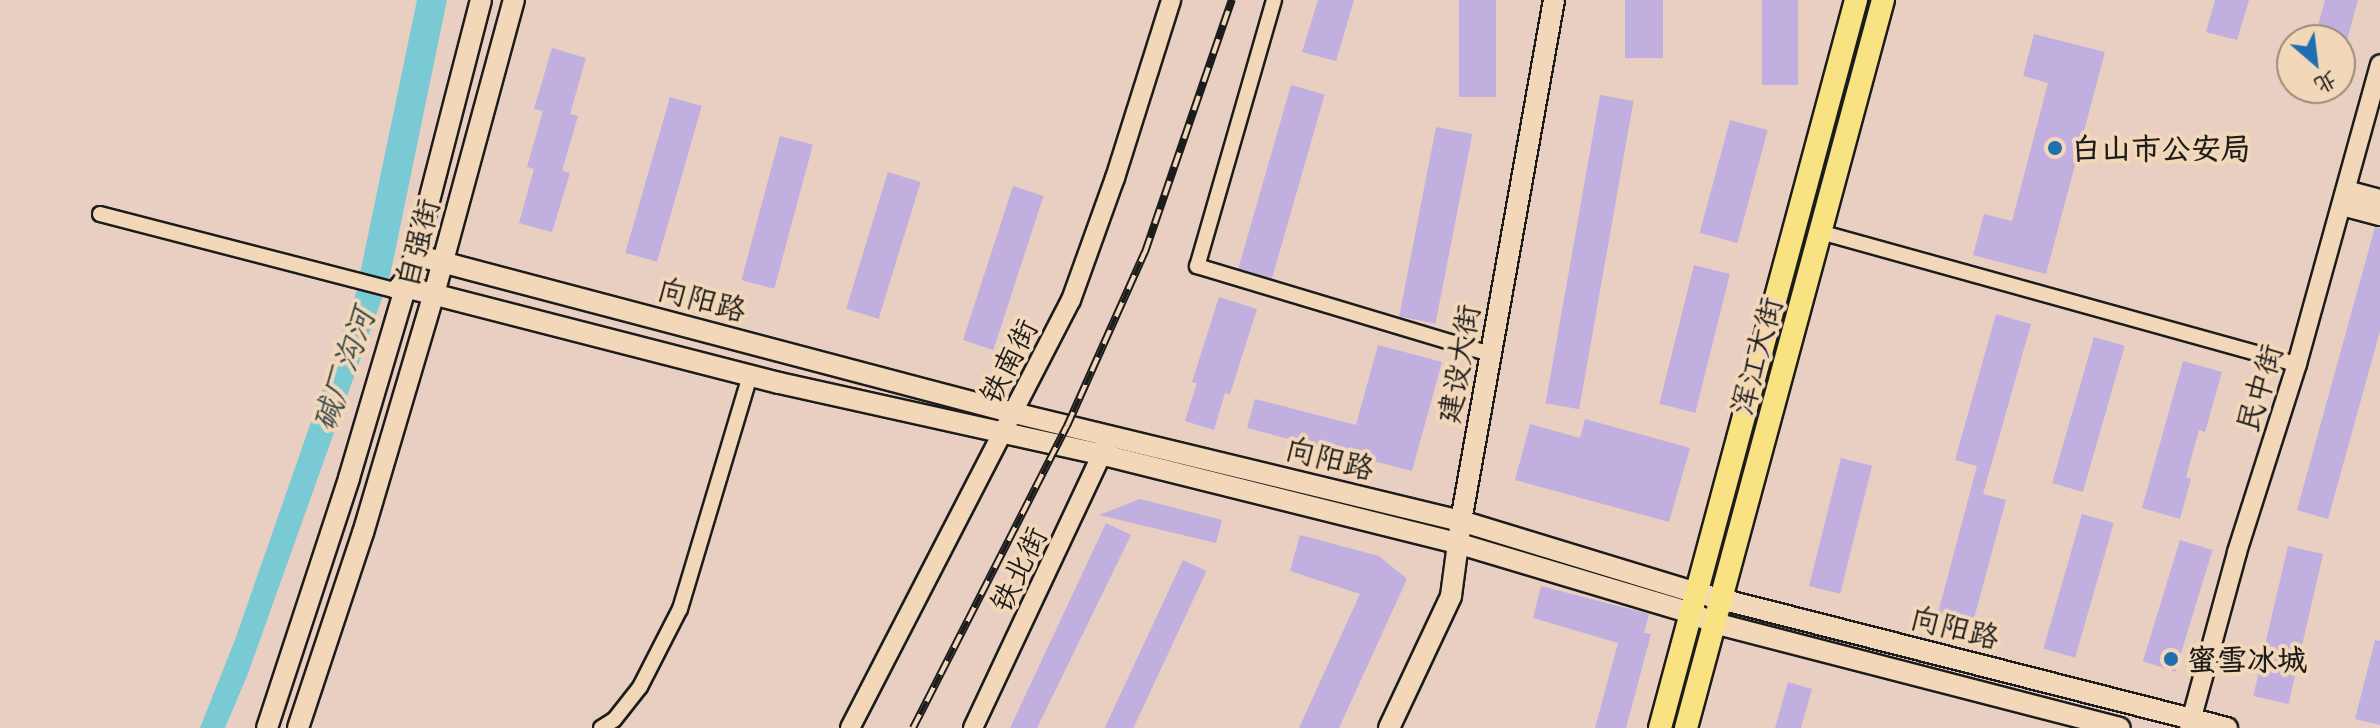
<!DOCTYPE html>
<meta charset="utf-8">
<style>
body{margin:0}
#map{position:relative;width:2380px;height:728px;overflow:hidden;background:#e8cfc1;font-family:"Patrick Hand","LXGW WenKai TC",sans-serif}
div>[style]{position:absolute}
.water>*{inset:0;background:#79cad4}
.building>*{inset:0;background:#c0afdf;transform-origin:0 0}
.roads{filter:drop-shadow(2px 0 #1c1c1c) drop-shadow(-2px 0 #1c1c1c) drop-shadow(0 2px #1c1c1c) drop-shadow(0 -2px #1c1c1c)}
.minor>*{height:14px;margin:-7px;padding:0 7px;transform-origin:7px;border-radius:7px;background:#f2d7b9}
.tertiary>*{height:18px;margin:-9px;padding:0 9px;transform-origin:9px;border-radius:9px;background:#f2d7b9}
.secondary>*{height:20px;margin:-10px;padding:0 10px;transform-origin:10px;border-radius:10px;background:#f2d7b9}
.primary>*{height:22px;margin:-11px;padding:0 11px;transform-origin:11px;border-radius:11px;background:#f8e281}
.rail>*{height:8px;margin-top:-4px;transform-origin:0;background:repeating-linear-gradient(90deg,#f2d7b9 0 15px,#1c1c1c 0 30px);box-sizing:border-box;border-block:2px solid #1c1c1c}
.dots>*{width:22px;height:22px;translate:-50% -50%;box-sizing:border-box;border:4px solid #f2d7b9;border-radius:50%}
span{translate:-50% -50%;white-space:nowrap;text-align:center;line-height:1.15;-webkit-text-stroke:8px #f2d7b9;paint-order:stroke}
.poi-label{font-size:30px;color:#1c1c1c;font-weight:700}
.left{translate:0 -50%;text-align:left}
.street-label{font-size:30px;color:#1c1c1c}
.water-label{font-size:32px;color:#33484a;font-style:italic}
.north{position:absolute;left:2276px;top:24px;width:80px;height:80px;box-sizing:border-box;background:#f2d7b9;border:2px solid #9c8c7a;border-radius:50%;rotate:152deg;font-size:22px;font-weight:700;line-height:32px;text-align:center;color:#1c1c1c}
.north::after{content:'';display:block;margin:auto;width:28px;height:36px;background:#1f6fb2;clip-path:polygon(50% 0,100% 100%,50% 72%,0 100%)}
</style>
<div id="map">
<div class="water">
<div style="clip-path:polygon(417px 0,447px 0,390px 276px,247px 676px,225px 728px,200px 728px,236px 637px,356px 293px)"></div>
</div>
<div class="building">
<div style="clip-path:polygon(1318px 0,1354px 0,1336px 61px,1302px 52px)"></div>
<div style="left:1459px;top:0;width:37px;height:97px"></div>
<div style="left:1625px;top:0;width:38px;height:58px"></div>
<div style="left:1762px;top:0;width:36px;height:85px"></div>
<div style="clip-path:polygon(2215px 0,2249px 0,2237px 40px,2206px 32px)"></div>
<div style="clip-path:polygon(2325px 0,2358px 0,2347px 40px,2314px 40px)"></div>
<div style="clip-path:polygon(2034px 34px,2105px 52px,2046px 274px,1973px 255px,1984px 214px,2012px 221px,2048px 83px,2023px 76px)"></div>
<div style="clip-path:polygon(552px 48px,586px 58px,570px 114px,578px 116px,562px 171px,570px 173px,552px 232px,519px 223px,534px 169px,527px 167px,543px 111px,534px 109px)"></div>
<div style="left:1291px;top:85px;width:35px;height:191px;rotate:16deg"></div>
<div style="left:1600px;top:95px;width:34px;height:313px;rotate:10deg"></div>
<div style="left:670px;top:97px;width:33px;height:162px;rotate:16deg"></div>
<div style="left:1730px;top:120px;width:39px;height:117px;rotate:15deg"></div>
<div style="left:1436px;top:127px;width:37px;height:193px;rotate:11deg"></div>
<div style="left:780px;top:136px;width:34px;height:149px;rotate:15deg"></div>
<div style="left:888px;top:172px;width:34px;height:143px;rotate:17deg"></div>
<div style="left:1013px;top:186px;width:32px;height:162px;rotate:18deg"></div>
<div style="clip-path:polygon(2375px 227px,2380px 228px,2380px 331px,2328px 519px,2297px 510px)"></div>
<div style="left:1694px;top:265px;width:37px;height:143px;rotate:14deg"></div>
<div style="clip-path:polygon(1219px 297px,1257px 309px,1230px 394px,1225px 393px,1214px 430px,1185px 421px,1197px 383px,1192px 382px)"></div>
<div style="clip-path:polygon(1996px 314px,2031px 324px,1983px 494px,2006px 500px,1972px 626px,1937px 617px,1977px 466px,1955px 460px)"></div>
<div style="left:2094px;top:337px;width:32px;height:152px;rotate:16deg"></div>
<div style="clip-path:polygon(1378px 345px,1442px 362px,1412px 471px,1247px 428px,1255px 399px,1356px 425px)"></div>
<div style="clip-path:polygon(2183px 361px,2222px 372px,2205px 432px,2199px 430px,2186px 477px,2191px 479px,2180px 519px,2142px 508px)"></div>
<div style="clip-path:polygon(1585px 419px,1690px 448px,1669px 522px,1515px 480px,1530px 424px,1580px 438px)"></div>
<div style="left:1841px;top:458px;width:32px;height:132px;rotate:14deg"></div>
<div style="clip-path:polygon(1140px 499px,1222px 520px,1216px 543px,1099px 515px)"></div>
<div style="left:2082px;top:514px;width:33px;height:140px;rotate:16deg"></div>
<div style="clip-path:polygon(1106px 523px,1131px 535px,1037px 728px,1010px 728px)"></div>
<div style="clip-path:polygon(1300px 535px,1379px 556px,1407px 579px,1339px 728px,1299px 728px,1360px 594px,1290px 571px)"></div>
<div style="left:2180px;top:540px;width:34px;height:127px;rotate:17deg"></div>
<div style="left:2288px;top:546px;width:36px;height:154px;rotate:13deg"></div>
<div style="left:1183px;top:560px;width:26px;height:187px;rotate:25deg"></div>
<div style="clip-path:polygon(1541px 586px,1649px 614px,1644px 633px,1651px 634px,1626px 728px,1595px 728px,1618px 643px,1533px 618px)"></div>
<div style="clip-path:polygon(2375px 640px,2380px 641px,2380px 725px,2355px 719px)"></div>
<div style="clip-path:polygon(1788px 682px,1812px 689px,1801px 728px,1775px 728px)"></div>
</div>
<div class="roads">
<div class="minor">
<div style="left:1274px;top:0;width:277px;rotate:106.1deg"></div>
<div style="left:1197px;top:266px;width:306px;rotate:16.7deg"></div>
<div style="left:100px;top:214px;width:303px;rotate:14.5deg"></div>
<div style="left:393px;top:290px;width:21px;rotate:-49deg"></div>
<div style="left:1820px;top:232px;width:495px;rotate:15.5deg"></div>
<div style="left:601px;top:728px;width:15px;rotate:-32deg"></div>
<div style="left:614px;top:720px;width:42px;rotate:-51.8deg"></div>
<div style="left:640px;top:687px;width:88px;rotate:-62.9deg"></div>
<div style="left:680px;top:609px;width:244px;rotate:-73.3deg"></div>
</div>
<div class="tertiary">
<div style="left:2346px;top:190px;width:35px;rotate:15deg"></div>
<div style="left:2342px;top:206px;width:39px;rotate:15deg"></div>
<div style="left:850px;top:728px;width:482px;rotate:-62.7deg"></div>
<div style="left:1071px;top:300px;width:130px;rotate:-70.2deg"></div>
<div style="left:1115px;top:178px;width:187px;rotate:-72.5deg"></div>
<div style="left:973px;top:728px;width:317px;rotate:-64.8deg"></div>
<div style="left:2189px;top:728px;width:182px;rotate:-74.7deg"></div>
<div style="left:2237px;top:552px;width:197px;rotate:-72.3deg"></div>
<div style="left:2297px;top:364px;width:311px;rotate:-74.5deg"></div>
</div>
<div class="secondary">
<div style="left:415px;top:255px;width:619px;rotate:14.78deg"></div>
<div style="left:1014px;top:413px;width:460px;rotate:13.6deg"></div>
<div style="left:1461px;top:521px;width:247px;rotate:17deg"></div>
<div style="left:1697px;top:593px;width:547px;rotate:14.29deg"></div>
<div style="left:405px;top:287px;width:386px;rotate:14.4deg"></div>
<div style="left:779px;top:383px;width:333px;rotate:12.5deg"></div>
<div style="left:1104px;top:455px;width:367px;rotate:14deg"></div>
<div style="left:1460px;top:544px;width:241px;rotate:16.6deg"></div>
<div style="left:1691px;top:613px;width:25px;rotate:23deg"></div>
<div style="left:1714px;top:623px;width:419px;rotate:14.5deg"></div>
<div style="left:267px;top:728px;width:263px;rotate:-71.8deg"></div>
<div style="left:349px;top:478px;width:233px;rotate:-73.5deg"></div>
<div style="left:415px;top:255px;width:263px;rotate:-75.5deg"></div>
<div style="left:298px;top:728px;width:206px;rotate:-71.6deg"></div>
<div style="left:363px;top:533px;width:249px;rotate:-73.5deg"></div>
<div style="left:434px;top:294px;width:305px;rotate:-74.8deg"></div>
<div style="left:1389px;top:728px;width:146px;rotate:-64.8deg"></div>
<div style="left:1451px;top:596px;width:76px;rotate:-82.4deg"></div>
<div style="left:1461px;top:521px;width:529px;rotate:-79.88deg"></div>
</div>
<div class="primary">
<div style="left:1660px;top:728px;width:754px;rotate:-74.93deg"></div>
<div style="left:1686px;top:728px;width:754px;rotate:-74.86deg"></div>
</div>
</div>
<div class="rail">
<div style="left:913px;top:728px;width:339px;rotate:-63deg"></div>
<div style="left:1067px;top:426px;width:191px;rotate:-65.9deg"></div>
<div style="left:1145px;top:252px;width:267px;rotate:-71deg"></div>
</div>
<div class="dots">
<div style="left:2055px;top:148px;background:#1f6fb2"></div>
<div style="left:2171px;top:659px;background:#1f6fb2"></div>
</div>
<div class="poi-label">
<span class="left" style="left:2071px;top:148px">白山市公安局</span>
<span class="left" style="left:2187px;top:659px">蜜雪冰城</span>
</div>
<div class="street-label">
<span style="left:417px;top:243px;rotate:-75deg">自强街</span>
<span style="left:702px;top:299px;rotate:15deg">向阳路</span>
<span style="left:1756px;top:356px;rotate:-75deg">浑江大街</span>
<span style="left:1008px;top:361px;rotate:-63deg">铁南街</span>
<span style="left:1458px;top:364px;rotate:-80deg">建设大街</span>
<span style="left:2259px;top:388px;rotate:-73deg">民中街</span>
<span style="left:1330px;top:458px;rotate:14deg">向阳路</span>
<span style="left:1018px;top:569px;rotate:-64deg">铁北街</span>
<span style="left:1955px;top:627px;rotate:14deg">向阳路</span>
</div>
<div class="water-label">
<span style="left:344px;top:370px;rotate:-71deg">碱厂沟河</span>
</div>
<div class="north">北</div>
</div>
